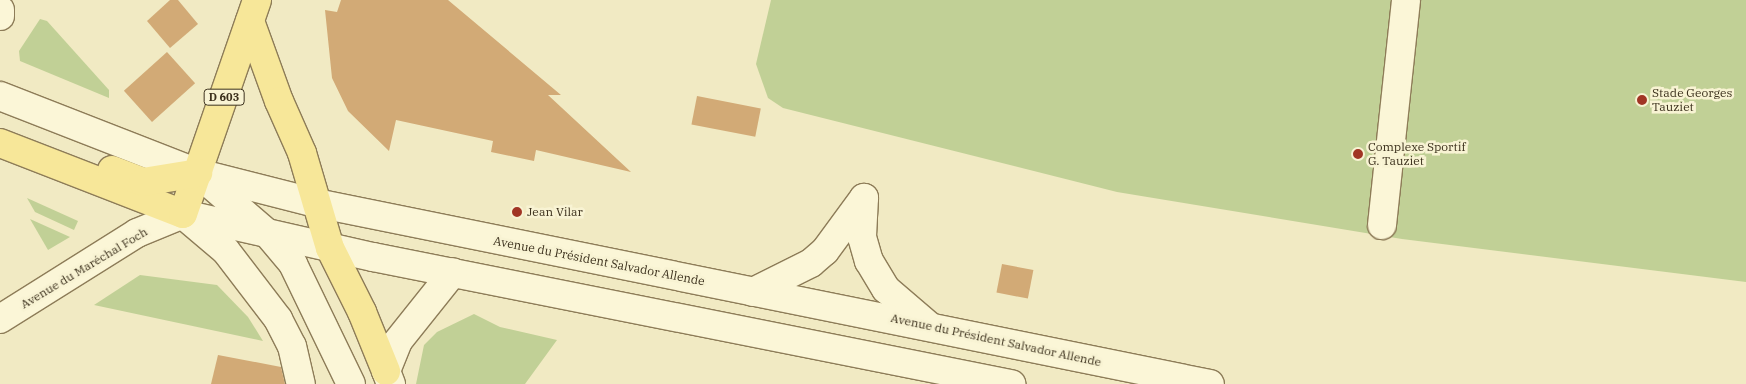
<!DOCTYPE html>
<meta charset="utf-8">
<style>
body{margin:0}
#map{position:relative;width:1746px;height:384px;overflow:hidden;background:#f1eac3;font-family:"IBM Plex Serif",serif}
div>[style]{position:absolute}
.green>*{inset:0;background:#c1d096}
.building>*{inset:0;background:#d2aa76;transform-origin:0 0}
.roads{filter:drop-shadow(1px 0 #8d7c58) drop-shadow(-1px 0 #8d7c58) drop-shadow(0 1px #8d7c58) drop-shadow(0 -1px #8d7c58)}
.street>*{height:28px;margin:-14px;padding:0 14px;transform-origin:14px;border-radius:14px;background:#fbf6d7}
.secondary>*{height:28px;margin:-14px;padding:0 14px;transform-origin:14px;border-radius:14px;background:#fbf6d7}
.primary>*{height:28px;margin:-14px;padding:0 14px;transform-origin:14px;border-radius:14px;background:#f7e799}
.dots>*{width:14px;height:14px;translate:-50% -50%;box-sizing:border-box;border:2px solid #f8f3d3;border-radius:50%}
span{translate:-50% -50%;white-space:nowrap;text-align:center;line-height:1.15;-webkit-text-stroke:5px #f8f3d3;paint-order:stroke}
.shield-label span{padding:1px 4px;background:#f8f3d3;border:1px solid;border-radius:4px;-webkit-text-stroke-width:0}
.shield-label{font-size:11px;color:#3c311d;font-weight:700}
.poi-label{font-size:12px;color:#3c311d}
.left{translate:0 -50%;text-align:left}
.street-label{font-size:12px;color:#3c311d}
</style>
<div id="map">
<div class="green">
<div style="clip-path:polygon(771px 0,1746px 0,1746px 282px,1402px 239px,1117px 192px,783px 108px,768px 98px,756px 64px)"></div>
<div style="clip-path:polygon(40px 19px,47px 21px,109px 90px,109px 98px,20px 61px,19px 51px)"></div>
<div style="clip-path:polygon(27px 198px,78px 221px,74px 230px,35px 212px)"></div>
<div style="clip-path:polygon(30px 219px,70px 237px,48px 250px)"></div>
<div style="clip-path:polygon(140px 275px,217px 285px,248px 317px,263px 341px,94px 305px)"></div>
<div style="clip-path:polygon(474px 314px,500px 327px,557px 340px,525px 384px,416px 384px,424px 345px,437px 332px)"></div>
</div>
<div class="building">
<div style="clip-path:polygon(170px 0,178px 0,198px 24px,170px 48px,147px 21px)"></div>
<div style="clip-path:polygon(341px 0,448px 0,561px 95px,548px 95px,631px 172px,536px 150px,534px 161px,491px 152px,493px 141px,396px 120px,389px 151px,348px 111px,332px 78px,325px 10px,337px 12px)"></div>
<div style="left:167px;top:52px;width:42px;height:58px;rotate:48deg"></div>
<div style="left:697px;top:96px;width:65px;height:29px;rotate:11deg"></div>
<div style="left:1002px;top:264px;width:32px;height:29px;rotate:11deg"></div>
<div style="clip-path:polygon(218px 355px,281px 367px,285px 384px,211px 384px)"></div>
</div>
<div class="roads">
<div class="street">
<div style="left:0;top:10px;width:6px;rotate:90deg"></div>
<div style="left:864px;top:198px;width:39px;rotate:93deg"></div>
<div style="left:862px;top:237px;width:25px;rotate:74deg"></div>
<div style="left:869px;top:261px;width:33px;rotate:59deg"></div>
<div style="left:886px;top:289px;width:57px;rotate:40.7deg"></div>
<div style="left:1382px;top:225px;width:226px;rotate:-83.9deg"></div>
<div style="left:753px;top:292px;width:65px;rotate:-26.6deg"></div>
<div style="left:811px;top:263px;width:18px;rotate:-41deg"></div>
<div style="left:825px;top:251px;width:66px;rotate:-53.7deg"></div>
</div>
<div class="secondary">
<div style="left:0;top:96px;width:212px;rotate:21.3deg"></div>
<div style="left:198px;top:173px;width:122px;rotate:14.3deg"></div>
<div style="left:316px;top:203px;width:912px;rotate:11.45deg"></div>
<div style="left:202px;top:177px;width:87px;rotate:40.8deg"></div>
<div style="left:268px;top:234px;width:39px;rotate:50deg"></div>
<div style="left:293px;top:264px;width:133px;rotate:64.2deg"></div>
<div style="left:183px;top:214px;width:195px;rotate:12.8deg"></div>
<div style="left:373px;top:257px;width:651px;rotate:11.26deg"></div>
<div style="left:186px;top:217px;width:52px;rotate:40.4deg"></div>
<div style="left:226px;top:251px;width:86px;rotate:52.6deg"></div>
<div style="left:278px;top:319px;width:30px;rotate:63deg"></div>
<div style="left:292px;top:346px;width:39px;rotate:77deg"></div>
<div style="left:0;top:319px;width:162px;rotate:-32.1deg"></div>
<div style="left:137px;top:233px;width:50px;rotate:-22.4deg"></div>
<div style="left:391px;top:384px;width:14px;rotate:-111deg"></div>
<div style="left:386px;top:371px;width:32px;rotate:-68deg"></div>
<div style="left:398px;top:341px;width:88px;rotate:-51.4deg"></div>
</div>
<div class="primary">
<div style="left:250px;top:21px;width:85px;rotate:70.1deg"></div>
<div style="left:279px;top:101px;width:57px;rotate:66.1deg"></div>
<div style="left:302px;top:153px;width:99px;rotate:73.6deg"></div>
<div style="left:330px;top:248px;width:72px;rotate:63.4deg"></div>
<div style="left:362px;top:312px;width:64px;rotate:67.9deg"></div>
<div style="left:0;top:143px;width:196px;rotate:21.2deg"></div>
<div style="left:183px;top:214px;width:226px;rotate:-70.9deg"></div>
<div style="left:112px;top:170px;width:33px;rotate:21deg"></div>
<div style="left:143px;top:182px;width:56px;rotate:-9.3deg"></div>
</div>
</div>
<div class="dots">
<div style="left:1642px;top:100px;background:#a13524"></div>
<div style="left:1358px;top:154px;background:#a13524"></div>
<div style="left:517px;top:212px;background:#a13524"></div>
</div>
<div class="shield-label">
<span style="left:224px;top:97px">D 603</span>
</div>
<div class="poi-label">
<span class="left" style="left:1652px;top:100px">Stade Georges<br>Tauziet</span>
<span class="left" style="left:1368px;top:154px">Complexe Sportif<br>G. Tauziet</span>
<span class="left" style="left:527px;top:212px">Jean Vilar</span>
</div>
<div class="street-label">
<span style="left:599px;top:261px;rotate:11deg">Avenue du Président Salvador Allende</span>
<span style="left:84px;top:268px;rotate:-31deg">Avenue du Maréchal Foch</span>
<span style="left:996px;top:340px;rotate:12deg">Avenue du Président Salvador Allende</span>
</div>
</div>
